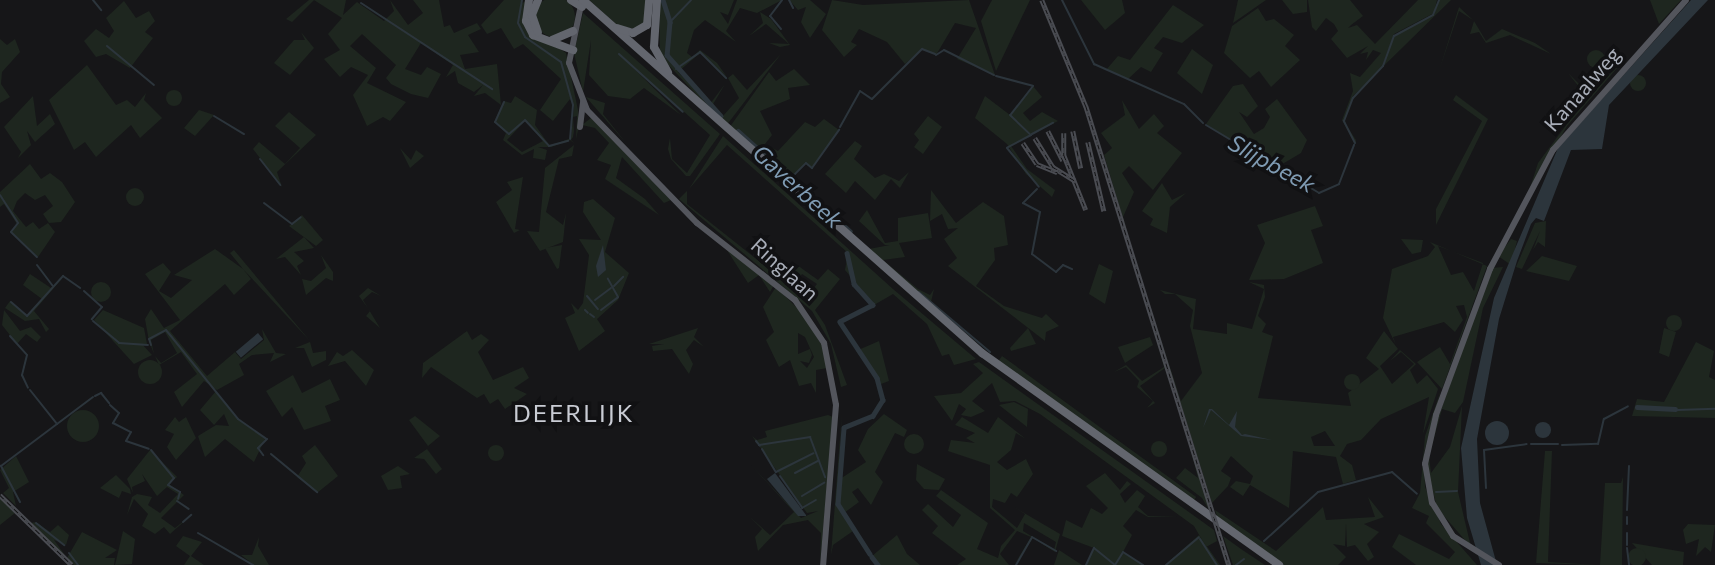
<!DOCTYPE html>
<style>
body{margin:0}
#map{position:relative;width:1715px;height:565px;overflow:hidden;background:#161618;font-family:Commissioner,sans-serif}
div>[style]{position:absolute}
.green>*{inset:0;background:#1e261f;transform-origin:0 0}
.round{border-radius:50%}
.water>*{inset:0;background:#2c353c;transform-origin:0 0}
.stream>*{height:2px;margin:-1px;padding:0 1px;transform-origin:1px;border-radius:1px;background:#2c353c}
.river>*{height:4.5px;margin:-2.25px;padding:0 2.25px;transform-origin:2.25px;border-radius:2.25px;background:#2c353c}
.primary>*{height:6px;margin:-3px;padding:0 3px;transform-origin:3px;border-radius:3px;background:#53555c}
.motorway>*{height:8px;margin:-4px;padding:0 4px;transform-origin:4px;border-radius:4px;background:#63666e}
.rail>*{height:4.5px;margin-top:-2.25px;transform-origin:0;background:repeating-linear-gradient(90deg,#111113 0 5px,#4a4c52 0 10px);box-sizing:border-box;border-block:2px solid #4a4c52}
span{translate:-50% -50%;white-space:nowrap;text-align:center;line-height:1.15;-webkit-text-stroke:7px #111113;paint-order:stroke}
.street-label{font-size:21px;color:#a8adb8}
.water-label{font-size:23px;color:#7f9bb3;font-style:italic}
.quarter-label{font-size:24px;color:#c9ccd4;letter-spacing:2px}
</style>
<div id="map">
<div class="green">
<div class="round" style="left:535px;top:-3px;width:40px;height:40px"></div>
<div style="clip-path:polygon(309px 0,346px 0,343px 15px,357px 2px,384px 21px,394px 11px,390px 0,408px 25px,423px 13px,413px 0,439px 0,444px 27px,450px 25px,454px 33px,477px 23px,481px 29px,468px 35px,479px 52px,460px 55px,465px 69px,497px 64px,501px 105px,485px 93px,474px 96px,483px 85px,474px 92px,458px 83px,455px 71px,446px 77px,453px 65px,421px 43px,405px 69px,421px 75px,427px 67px,441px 74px,428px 98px,411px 94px,391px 84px,386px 78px,396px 65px,362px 34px,350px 46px,376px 68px,367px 83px,406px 102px,390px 121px,383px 117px,367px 126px,353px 95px,368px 75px,351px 67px,340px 77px,324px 59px,340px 50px,328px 34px,342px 18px,314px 0,292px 22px,286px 19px)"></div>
<div style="clip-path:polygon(evenodd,504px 0,522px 0,520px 5px,527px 0,525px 25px,566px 53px,578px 110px,578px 130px,576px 139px,577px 116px,573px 117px,574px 131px,573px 137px,571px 140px,575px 144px,570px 140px,551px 147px,538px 147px,547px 150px,545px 160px,533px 158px,534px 149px,522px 155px,503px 140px,506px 133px,494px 122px,504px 101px,511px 103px,515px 96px,537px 110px,535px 125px,550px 146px,571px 138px,574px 107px,570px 99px,553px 121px,540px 110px,561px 79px,523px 44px,514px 49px,501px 28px,487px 34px,481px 25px,504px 0,525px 121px,543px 141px,522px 152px,507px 140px,525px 121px)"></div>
<div style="clip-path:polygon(589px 0,647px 0,650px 16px,638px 30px,617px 25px)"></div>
<div style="clip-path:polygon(659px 0,734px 0,728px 15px,720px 12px,728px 24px,737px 0,782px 0,757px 13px,740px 8px,726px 31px,736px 42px,705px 20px,694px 30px,687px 53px,692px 57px,700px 50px,717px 63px,727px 77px,700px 53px,678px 72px,710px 104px,725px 84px,712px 106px,723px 116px,739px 98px,728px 78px,733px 74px,747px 90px,781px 54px,726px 126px,660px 56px)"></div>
<div style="clip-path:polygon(789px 0,810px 0,826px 14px,810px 38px,801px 22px,806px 7px,798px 10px)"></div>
<div style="clip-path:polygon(832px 0,863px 5px,969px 0,995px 75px,957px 59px,976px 28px,955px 23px,936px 55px,922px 49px,905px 64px,887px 42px,859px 29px,851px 42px,857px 45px,844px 57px,822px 30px)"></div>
<div style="clip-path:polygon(992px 0,1030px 0,996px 71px,981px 21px)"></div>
<div style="clip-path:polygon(1081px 0,1122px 0,1125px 13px,1105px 30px)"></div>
<div style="clip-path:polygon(1238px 0,1266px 0,1233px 23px)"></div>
<div style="clip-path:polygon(1282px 0,1307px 0,1307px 12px,1293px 14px)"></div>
<div style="clip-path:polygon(1308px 0,1350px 0,1363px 16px,1351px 25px,1348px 28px,1357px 25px,1375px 44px,1418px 0,1437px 0,1434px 13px,1394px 34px,1382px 67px,1395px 35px,1434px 14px,1439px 0,1451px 0,1353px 96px,1345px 120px,1346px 125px,1356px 140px,1356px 144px,1342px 120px,1353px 91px,1350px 73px,1360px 77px,1381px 53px,1373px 50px,1366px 60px,1368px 52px,1360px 54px,1368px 46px,1347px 58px,1331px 39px,1338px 31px,1334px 24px,1326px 18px,1316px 31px,1312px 27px)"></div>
<div style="clip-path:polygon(1650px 0,1681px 0,1659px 24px)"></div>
<div style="clip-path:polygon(124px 1px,136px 18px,149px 11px,155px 21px,145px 32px,153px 38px,130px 68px,106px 54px,96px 57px,84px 41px,96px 29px,109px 38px,114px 31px,106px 18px)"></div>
<div style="clip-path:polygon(1173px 5px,1204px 25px,1182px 43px,1163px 37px,1154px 48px,1163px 53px,1151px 72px,1141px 67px,1128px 79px,1106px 70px,1118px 56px,1130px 60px)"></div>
<div style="clip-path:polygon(1459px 7px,1473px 20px,1459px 11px,1439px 71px)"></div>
<div style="clip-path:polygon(1258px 8px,1266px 21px,1274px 19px,1294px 35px,1285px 46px,1300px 60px,1271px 87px,1259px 71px,1250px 78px,1224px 53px,1232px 26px)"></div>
<div style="clip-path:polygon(760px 12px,771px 19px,790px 45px,780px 47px,769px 43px,789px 44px,766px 24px,749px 36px,763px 23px)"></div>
<div style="clip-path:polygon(583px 13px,720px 134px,690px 176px,686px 176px,671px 159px,668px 149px,670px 138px,672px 159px,687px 173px,710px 135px,618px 53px,681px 115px,644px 88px,630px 99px,608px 96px,589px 75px,591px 40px,583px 92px,574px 53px)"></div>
<div style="clip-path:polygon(1474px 21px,1486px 41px,1502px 29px,1535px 43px,1551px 54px,1510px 35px,1486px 43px,1479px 32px,1470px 34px)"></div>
<div style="clip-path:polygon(301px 32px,314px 48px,290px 75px,274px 63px,294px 40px,305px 40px)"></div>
<div style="clip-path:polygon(0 39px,7px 45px,15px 39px,20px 52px,2px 72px,1px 84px,10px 97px,0 103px)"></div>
<div style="clip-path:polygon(1192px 49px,1213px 65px,1202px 94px,1177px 73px)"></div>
<div class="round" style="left:1587px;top:50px;width:18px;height:18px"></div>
<div style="clip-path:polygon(1630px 53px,1567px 126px,1528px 194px,1538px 163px,1587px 97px,1568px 73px,1590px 95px)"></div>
<div style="clip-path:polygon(87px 65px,116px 105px,127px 100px,135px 107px,146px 93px,144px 100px,162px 118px,140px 138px,131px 125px,96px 157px,85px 142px,74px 150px,49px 100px)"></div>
<div style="clip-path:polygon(794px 69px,810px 85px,788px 88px,790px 99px,760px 111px,772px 135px,765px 144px,778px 151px,805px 122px,815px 127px,824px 119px,839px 130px,812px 168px,805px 164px,791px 178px,869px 249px,890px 245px,885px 245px,859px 221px,867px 210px,885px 243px,898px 241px,898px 218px,928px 213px,932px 238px,899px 243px,905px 257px,883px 260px,918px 289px,930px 295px,934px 289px,931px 302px,990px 354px,729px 128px,769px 72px,776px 81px)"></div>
<div class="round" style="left:1630px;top:75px;width:16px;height:16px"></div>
<div style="clip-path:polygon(1243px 84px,1258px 106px,1247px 117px,1239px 112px,1254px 134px,1264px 128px,1270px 117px,1265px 109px,1277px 99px,1307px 140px,1301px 153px,1274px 169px,1206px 124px,1233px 86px)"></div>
<div style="clip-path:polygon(1033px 86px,1042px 97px,1023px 113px,1030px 121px,1042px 112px,1058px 121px,1011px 146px,1027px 169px,1055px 190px,1052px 197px,1026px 174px,1007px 144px,975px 118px,985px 96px,1010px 115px)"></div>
<div class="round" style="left:166px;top:90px;width:16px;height:16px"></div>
<div style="clip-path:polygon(1456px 95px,1488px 119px,1436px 225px,1436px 209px,1482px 121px,1453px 100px)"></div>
<div style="clip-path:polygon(33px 96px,37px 126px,50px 114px,55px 124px,35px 142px,27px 131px,31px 145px,18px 158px,21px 152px,4px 127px)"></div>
<div style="clip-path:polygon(586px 97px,605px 103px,603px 114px,626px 143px)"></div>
<div style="clip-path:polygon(1122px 100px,1139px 129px,1154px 114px,1164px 126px,1157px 133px,1182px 153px,1153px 190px,1129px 166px,1122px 173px,1134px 192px,1123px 217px,1134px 255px,1104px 155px,1112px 148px,1101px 133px,1125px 115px)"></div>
<div style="clip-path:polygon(199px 110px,214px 115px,195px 136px,184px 128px)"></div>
<div style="clip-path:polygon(289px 112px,316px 135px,277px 172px,282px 187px,253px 149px,259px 142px,285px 164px,300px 148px,275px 126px)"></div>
<div style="clip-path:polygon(928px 116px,942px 127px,923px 154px,914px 147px,919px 140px,914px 134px)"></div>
<div style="clip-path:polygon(591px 118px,671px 200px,664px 203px,622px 157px,616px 178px,645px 199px,659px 215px,605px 179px,611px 165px,597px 160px,609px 143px,595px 128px,582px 125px)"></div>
<div style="clip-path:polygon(723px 136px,893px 289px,976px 359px,954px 365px,949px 354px,942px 356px,927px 324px,893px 294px,874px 305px,845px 270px,848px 253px,727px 145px,689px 189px)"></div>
<div style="clip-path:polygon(855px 141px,862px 146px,854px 159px,875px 178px,884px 174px,899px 181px,909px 172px,900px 188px,891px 179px,875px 200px,855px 181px,846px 193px,825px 174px)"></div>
<div style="clip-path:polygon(574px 145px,572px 156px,559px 159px,546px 212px,563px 225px,566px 213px,563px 242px,540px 251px,527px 231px,539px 232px,545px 168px)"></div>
<div style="clip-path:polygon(400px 148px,411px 160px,416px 150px,424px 156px,410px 168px)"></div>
<div style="clip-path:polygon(30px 164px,41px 179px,50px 173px,62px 182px,75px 202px,61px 222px,49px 223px,43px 214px,53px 206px,45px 195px,35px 200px,25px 193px,17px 201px,13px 211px,26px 227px,33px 222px,39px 229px,48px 223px,55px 232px,38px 257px,12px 232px,17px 224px,4px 204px,0 207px,0 192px)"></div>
<div style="clip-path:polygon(523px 177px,515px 229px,520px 230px,514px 233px,496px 202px,512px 190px,507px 182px)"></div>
<div style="clip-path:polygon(1162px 183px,1172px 200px,1186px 193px,1170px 207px,1167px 233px,1150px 225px,1153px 219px,1142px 211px)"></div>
<div class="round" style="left:126px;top:188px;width:18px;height:18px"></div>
<div style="clip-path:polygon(931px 190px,956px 223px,983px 202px,1004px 216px,1008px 245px,994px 248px,995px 260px,976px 286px,1004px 306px,1042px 318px,1046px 314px,1059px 326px,1046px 332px,1045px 341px,948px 266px,957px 258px,944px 239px,958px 228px,948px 229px,942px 214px,930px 221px)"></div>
<div style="clip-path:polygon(evenodd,687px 191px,687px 204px,779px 277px,787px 265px,797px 265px,818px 280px,828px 269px,840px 279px,815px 310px,825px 325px,847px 385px,841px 387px,831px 344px,812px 311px,679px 199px,687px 191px,786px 273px,798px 280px,802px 274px,817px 284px,804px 300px,793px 288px,798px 281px,786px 273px)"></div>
<div style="clip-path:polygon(593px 199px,615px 218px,605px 252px,629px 273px,618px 300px,597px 319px,605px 331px,579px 351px,565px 318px,575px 313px,571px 303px,578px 310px,583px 303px,589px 255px,579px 239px,601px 240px,583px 212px,584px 202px)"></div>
<div style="clip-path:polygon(1315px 206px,1323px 226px,1311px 230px,1323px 263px,1284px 279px,1249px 280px,1265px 243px,1257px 225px)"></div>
<div style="clip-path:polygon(302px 215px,323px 240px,316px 246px,289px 226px)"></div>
<div style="clip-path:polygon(1546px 221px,1545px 247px,1538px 242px,1533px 250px,1540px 231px,1522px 269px,1516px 267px,1535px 223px)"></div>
<div style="clip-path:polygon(304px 237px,314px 248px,294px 252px,304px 261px,297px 266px,301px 275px,285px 257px,276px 259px)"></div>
<div style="clip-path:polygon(1401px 239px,1423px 240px,1421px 252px,1412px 254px)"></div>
<div style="clip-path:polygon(1511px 239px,1517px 241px,1511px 265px,1498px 256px)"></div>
<div style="clip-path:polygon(evenodd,1430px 242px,1487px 266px,1442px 389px,1417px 362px,1440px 347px,1450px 364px,1467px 317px,1464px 305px,1456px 306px,1463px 320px,1455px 332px,1444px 322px,1393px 337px,1396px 345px,1383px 318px,1392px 269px,1428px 256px,1435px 247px,1430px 242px,1438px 246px,1483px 263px,1474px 291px,1463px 272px,1451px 275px,1438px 246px)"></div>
<div style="clip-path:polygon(562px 245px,559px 268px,557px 269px,545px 248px)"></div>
<div style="clip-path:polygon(725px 247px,774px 285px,770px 292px,759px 275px,748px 283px)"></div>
<div style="clip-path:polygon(215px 249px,243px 269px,230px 253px,234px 250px,310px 341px,243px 269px,251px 279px,234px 295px,225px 284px,170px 331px,207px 376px,235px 352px,241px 359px,264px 340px,262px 329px,276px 353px,286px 354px,270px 362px,274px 353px,252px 355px,239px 364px,244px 375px,217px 390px,204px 381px,182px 407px,174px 392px,197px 374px,181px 352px,159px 365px,155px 356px,161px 363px,177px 353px,165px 332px,151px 340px,154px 354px,149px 341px,145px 319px,151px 309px,164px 328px,180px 320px,145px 274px,163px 263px,171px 272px,159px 291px,171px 298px,192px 280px,174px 275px)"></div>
<div style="clip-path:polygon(321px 255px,333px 272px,333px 281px,326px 278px,306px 295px,302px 279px,311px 281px,326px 268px)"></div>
<div style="clip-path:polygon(1542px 256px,1577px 266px,1569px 281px,1526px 271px)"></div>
<div style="clip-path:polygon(1099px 264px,1113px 271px,1105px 304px,1089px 294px)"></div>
<div style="clip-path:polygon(1503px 267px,1483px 308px,1463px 402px,1455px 413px,1442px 409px,1429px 456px,1431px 473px,1450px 447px,1462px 406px,1458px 492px,1471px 547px,1437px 508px,1427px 466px,1431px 437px,1492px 268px)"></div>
<div style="clip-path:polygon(30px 274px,51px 288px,65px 275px,34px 311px,49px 329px,46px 332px,39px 319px,25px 321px,5px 308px,10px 301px,27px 315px,42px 299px,23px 285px)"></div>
<div class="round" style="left:91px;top:282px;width:20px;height:20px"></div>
<div style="clip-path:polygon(evenodd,1249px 282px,1264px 285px,1265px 297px,1258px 316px,1266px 324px,1262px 332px,1273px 336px,1258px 398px,1351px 406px,1348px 393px,1379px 369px,1366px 358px,1384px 331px,1398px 349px,1380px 366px,1392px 384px,1414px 364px,1401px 352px,1390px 361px,1400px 350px,1416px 364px,1410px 370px,1417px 384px,1427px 375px,1438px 389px,1423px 434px,1429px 397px,1381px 419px,1361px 440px,1347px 444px,1340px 456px,1352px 465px,1356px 480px,1343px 484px,1336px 457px,1293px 451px,1289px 508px,1250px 485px,1243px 496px,1230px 487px,1236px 481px,1250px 484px,1253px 476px,1231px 456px,1221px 471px,1231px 478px,1228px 486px,1212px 503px,1153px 315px,1181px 401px,1202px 373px,1190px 326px,1193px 310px,1175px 294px,1165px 294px,1160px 290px,1196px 299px,1193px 329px,1227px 334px,1227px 323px,1252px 329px,1264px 289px,1249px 282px,1325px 431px,1335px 446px,1314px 446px,1311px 437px,1325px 431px)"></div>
<div style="clip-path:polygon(evenodd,776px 287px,804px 315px,824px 349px,827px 368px,816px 370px,816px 393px,811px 383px,799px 386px,790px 360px,779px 367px,766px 340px,774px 332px,763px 307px,776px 287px,798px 333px,805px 337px,814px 357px,807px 368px,800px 361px,809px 363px,812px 355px,810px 349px,798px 354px,798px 333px)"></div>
<div style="clip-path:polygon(368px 288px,381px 296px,372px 292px,363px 300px,380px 328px,366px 316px,370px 311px,359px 296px)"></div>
<div style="clip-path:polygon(4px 310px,20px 331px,31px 327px,41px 337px,37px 342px,26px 334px,17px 344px,2px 325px)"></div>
<div style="clip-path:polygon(103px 310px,144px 328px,147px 344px,142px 344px,152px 355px,134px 364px,94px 320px)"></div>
<div class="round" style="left:1666px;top:315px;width:16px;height:16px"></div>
<div style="clip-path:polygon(698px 328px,694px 337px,704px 347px,694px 340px,686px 350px,693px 364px,689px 374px,672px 349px,653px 351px,652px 346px,664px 344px,649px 344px)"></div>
<div style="clip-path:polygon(1028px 328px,1036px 344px,1011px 351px,1010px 348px)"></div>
<div style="clip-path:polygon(1664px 328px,1676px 332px,1669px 357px,1659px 353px)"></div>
<div style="clip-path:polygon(467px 331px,472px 340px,481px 334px,489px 340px,478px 352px,493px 380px,523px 367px,529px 378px,514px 388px,527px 394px,505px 409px,498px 399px,490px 404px,484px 394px,477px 398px,431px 367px,422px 378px,423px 363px)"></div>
<div style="clip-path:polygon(1155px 333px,1177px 403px,1165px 368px,1140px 386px,1155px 403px,1147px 408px,1153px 401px,1137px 387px,1139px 381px,1126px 367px,1114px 372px,1126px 365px,1142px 381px,1164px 367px)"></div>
<div style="clip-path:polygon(1150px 337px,1153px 345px,1125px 363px,1118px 347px)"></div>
<div style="clip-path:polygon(879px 341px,889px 381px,881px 384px,856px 351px)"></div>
<div style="clip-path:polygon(310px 342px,313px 353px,326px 351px,326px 360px,312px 367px,304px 348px,295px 348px)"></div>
<div style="clip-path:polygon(1696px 342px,1714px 351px,1709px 377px,1715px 380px,1715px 418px,1632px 416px,1637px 399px,1664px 402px)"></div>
<div style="clip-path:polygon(352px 350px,374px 370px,366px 386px,345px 361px,328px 366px,337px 352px,343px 356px)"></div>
<div style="left:1002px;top:356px;width:240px;height:9px;rotate:36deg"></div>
<div class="round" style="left:138px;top:360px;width:24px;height:24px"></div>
<div style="clip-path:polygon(979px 362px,1214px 530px,1217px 541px,1206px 547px,1194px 526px,1040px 414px,1015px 401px,1000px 402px,992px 383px,972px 401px,985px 411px,971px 417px,961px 415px,966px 409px,959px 404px,952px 421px,934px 396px,961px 393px,983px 373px,973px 364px)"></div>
<div class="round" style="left:1344px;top:374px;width:16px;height:16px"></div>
<div style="clip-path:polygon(293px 375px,302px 393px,330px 379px,340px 400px,325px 406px,331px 421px,304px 430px,292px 407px,282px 417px,266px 391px)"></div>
<div style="clip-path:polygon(1441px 390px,1424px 453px,1425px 487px,1441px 524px,1477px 565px,1416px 565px,1392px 547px,1399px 534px,1449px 559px,1455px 552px,1426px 523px,1429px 516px,1412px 508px,1420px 493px,1425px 436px)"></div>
<div style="clip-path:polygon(216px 391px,238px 419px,265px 439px,254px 462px,225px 439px,205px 457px,198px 436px,216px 425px,229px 426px,224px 414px,214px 425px,200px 410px)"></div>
<div style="clip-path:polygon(1014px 402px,1028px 409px,1027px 427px,999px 405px)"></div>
<div class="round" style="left:67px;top:410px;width:32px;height:32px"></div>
<div style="clip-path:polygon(842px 412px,837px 500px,840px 479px,866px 462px,858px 450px,868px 429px,884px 414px,907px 430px,904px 437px,895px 433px,875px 472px,883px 482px,871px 505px,858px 488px,852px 492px,859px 502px,844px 513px,837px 502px,853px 531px,833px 545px,831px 555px)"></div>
<div style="clip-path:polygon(828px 415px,833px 417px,820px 565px,821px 533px,808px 520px,783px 525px,758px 551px,755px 537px,762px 529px,750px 517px,770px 535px,794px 512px,750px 464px,801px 518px,818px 511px,807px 513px,752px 436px,757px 440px,767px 437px,765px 431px)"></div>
<div style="clip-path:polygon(415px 416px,440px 436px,428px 446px,409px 420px)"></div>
<div style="clip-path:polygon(175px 417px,179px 422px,186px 417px,196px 438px,176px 460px,167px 447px,174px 434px,165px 430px)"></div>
<div style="clip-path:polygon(evenodd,962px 417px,988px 433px,998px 417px,1026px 439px,1016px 433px,1011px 450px,997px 462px,1007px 470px,1026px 459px,1033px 474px,1017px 497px,1011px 493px,1005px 503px,993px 499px,992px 507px,1017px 528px,1025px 514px,1014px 507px,1060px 534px,1055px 552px,1033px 538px,1014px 565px,1031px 537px,1017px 531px,1000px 554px,1009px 565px,957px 565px,966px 559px,932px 533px,938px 526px,922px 510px,928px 504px,953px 527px,961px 515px,936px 496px,941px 490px,988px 523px,977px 549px,998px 558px,1001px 546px,1015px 530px,990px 508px,990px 465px,948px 451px,951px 440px,975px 443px,966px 438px,975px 433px,955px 425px,962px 417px,1024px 523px,1056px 542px,1054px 550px,1023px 531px,1024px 523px)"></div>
<div style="clip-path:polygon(1186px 432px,1212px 515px,1202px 498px,1176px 478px,1185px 468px,1198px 478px)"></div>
<div class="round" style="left:904px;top:434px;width:20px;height:20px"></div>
<div class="round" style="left:1151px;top:441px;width:16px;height:16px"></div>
<div class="round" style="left:488px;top:445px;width:16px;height:16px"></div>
<div style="clip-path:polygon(315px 445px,338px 476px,317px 493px,297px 477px,306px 463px,302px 456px)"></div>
<div style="clip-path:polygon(427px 449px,442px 469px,436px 474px,424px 459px,414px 458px)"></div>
<div style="clip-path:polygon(150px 450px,177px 477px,169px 484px,184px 495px,161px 518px,175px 528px,195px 512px,170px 534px,164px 527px,155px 534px,142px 526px,148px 514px,134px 499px,127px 515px,132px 497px,137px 494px,152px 497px,148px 505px,160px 513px,178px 494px,167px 487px,157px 496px,142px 474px,145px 481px,132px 487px,133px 493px,127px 479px)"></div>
<div style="clip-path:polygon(1545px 451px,1552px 451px,1548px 562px,1598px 565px,1536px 563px)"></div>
<div style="clip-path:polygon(16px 456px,29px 482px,13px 492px,16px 506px,3px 493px,9px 488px,0 470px)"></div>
<div style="clip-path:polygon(917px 464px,945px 479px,939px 490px,924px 489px,916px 480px)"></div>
<div style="clip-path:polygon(398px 466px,410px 474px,400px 476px,402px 488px,388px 490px,381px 476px)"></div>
<div style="clip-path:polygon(1105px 473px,1120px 490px,1127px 481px,1131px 484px,1120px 494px,1125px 503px,1137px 490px,1145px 496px,1138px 507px,1148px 516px,1178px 516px,1148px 517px,1136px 510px,1123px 526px,1132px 535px,1123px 552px,1144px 565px,1086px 565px,1094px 548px,1062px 536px,1066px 520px,1082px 528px,1091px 508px,1102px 514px,1108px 508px,1086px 486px)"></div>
<div style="clip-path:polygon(116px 475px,130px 489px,131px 494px,122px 491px,119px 498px,100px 488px)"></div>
<div style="clip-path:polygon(1623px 477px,1622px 565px,1600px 565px,1605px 483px,1621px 483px)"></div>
<div style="clip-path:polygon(1368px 497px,1384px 517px,1364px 524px,1379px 532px,1367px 544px,1374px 557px,1368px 561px,1355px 545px,1347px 547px,1346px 523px,1345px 546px,1333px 544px,1346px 557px,1338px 565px,1283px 565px,1218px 519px,1215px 510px,1276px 551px,1323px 507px,1326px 520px,1375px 517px)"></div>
<div style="clip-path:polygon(0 498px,15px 513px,0 525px)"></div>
<div style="clip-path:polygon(36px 522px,50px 532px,58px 525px,69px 535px,66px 545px,54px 540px,67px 558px,82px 532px,117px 550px,105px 558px,115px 558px,114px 565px,74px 565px,31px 523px)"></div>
<div style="clip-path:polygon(1688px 524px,1715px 525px,1711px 552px,1705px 547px,1696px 556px,1699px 539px,1686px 544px,1683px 530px)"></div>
<div style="clip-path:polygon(123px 531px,135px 539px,132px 564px,115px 565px)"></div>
<div style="clip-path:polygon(897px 535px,907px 554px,920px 565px,879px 565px,872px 556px)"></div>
<div style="clip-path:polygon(1199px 535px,1220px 565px,1165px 565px)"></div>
<div style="clip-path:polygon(183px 536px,202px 542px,191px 556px,204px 565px,184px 565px,190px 556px,176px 546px)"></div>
<div style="clip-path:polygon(1223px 536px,1241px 549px,1265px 565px,1233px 565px)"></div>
<div style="clip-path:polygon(259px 537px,258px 546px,269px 565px,254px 565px,241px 555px,252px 555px)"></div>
<div style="clip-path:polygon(1632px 543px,1684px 552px,1683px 565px,1652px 565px)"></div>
<div class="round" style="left:1628px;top:548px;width:18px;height:18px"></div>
<div style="clip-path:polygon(1059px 550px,1082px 565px,1054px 565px)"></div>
</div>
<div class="water">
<div style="clip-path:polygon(1691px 0,1708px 0,1609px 105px,1602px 149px,1571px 150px,1544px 221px,1536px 218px,1531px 224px,1517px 261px,1499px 319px,1477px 439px,1480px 503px,1497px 565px,1481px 565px,1467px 518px,1461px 448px,1494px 298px,1558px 148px)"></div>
<div style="clip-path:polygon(603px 245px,606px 270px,598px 277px,596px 266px)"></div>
<div style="left:258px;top:333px;width:8px;height:29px;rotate:50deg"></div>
<div style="clip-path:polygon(1209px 409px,1212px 409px,1229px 425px,1237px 411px,1235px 427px,1242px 435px,1245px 434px,1272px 440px,1241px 436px,1211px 410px,1203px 428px)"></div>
<div class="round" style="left:1485px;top:421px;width:24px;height:24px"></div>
<div class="round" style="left:1535px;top:422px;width:16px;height:16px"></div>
<div style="clip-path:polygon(775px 473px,806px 515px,806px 516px,798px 516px,767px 479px)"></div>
</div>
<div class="stream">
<div style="left:93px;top:0;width:13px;rotate:51deg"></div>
<div style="left:522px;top:0;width:23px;rotate:100deg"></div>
<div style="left:518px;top:23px;width:16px;rotate:63deg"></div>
<div style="left:525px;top:37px;width:44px;rotate:34.8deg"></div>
<div style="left:561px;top:62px;width:45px;rotate:74.4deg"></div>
<div style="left:573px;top:105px;width:34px;rotate:95deg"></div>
<div style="left:789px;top:0;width:9px;rotate:63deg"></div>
<div style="left:1062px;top:0;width:72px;rotate:63.4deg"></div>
<div style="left:1094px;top:64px;width:98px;rotate:24deg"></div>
<div style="left:1184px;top:104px;width:27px;rotate:45deg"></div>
<div style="left:361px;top:3px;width:157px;rotate:33.3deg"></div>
<div style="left:670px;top:22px;width:30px;rotate:-46deg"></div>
<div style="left:781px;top:29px;width:17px;rotate:-130deg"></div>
<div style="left:770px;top:16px;width:20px;rotate:-53deg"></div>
<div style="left:107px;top:46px;width:61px;rotate:39.7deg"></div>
<div style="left:619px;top:54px;width:86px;rotate:42.2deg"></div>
<div style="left:936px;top:55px;width:9px;rotate:-32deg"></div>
<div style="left:944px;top:50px;width:56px;rotate:26.6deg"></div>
<div style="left:676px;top:69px;width:29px;rotate:-35deg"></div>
<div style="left:700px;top:52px;width:37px;rotate:45deg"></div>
<div style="left:996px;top:76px;width:38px;rotate:15deg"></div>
<div style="left:1033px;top:86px;width:36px;rotate:128deg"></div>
<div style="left:504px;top:102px;width:22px;rotate:114deg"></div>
<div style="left:495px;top:122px;width:18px;rotate:41deg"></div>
<div style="left:509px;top:134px;width:21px;rotate:-41deg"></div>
<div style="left:525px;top:120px;width:35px;rotate:47deg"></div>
<div style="left:549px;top:146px;width:20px;rotate:-15deg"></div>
<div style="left:1010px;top:115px;width:29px;rotate:44deg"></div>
<div style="left:1031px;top:135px;width:27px;rotate:152deg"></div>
<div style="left:1007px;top:148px;width:50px;rotate:50.6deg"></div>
<div style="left:214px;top:116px;width:35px;rotate:31deg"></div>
<div style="left:1206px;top:125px;width:132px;rotate:31deg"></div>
<div style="left:1319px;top:193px;width:22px;rotate:-24deg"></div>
<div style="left:1339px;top:184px;width:42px;rotate:-69deg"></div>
<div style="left:840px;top:127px;width:41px;rotate:-60.9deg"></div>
<div style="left:860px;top:91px;width:14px;rotate:34deg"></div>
<div style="left:872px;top:99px;width:71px;rotate:-45deg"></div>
<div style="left:922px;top:49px;width:14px;rotate:21deg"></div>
<div style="left:1032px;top:134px;width:24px;rotate:-28deg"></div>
<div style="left:1355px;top:143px;width:25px;rotate:-117deg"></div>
<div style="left:1344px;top:121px;width:25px;rotate:-69deg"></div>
<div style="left:1353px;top:98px;width:44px;rotate:-46.8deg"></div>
<div style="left:1383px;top:66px;width:32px;rotate:-70deg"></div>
<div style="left:1394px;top:36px;width:44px;rotate:-28.3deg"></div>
<div style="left:1433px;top:15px;width:16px;rotate:-68deg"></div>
<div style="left:260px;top:159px;width:33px;rotate:52deg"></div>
<div style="left:791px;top:178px;width:21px;rotate:-45deg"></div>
<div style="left:806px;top:163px;width:8px;rotate:40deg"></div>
<div style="left:812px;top:168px;width:47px;rotate:-54.6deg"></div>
<div style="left:1037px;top:189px;width:20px;rotate:135deg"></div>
<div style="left:1023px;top:203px;width:19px;rotate:28deg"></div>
<div style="left:1040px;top:212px;width:43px;rotate:100.8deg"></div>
<div style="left:1032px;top:254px;width:30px;rotate:37deg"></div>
<div style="left:1056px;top:272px;width:10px;rotate:-45deg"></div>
<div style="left:1063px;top:265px;width:10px;rotate:24deg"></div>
<div style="left:0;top:195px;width:33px;rotate:57deg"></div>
<div style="left:18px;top:223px;width:11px;rotate:128deg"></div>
<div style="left:11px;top:232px;width:36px;rotate:44deg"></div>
<div style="left:264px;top:203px;width:35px;rotate:37deg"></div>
<div style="left:292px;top:224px;width:11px;rotate:-38deg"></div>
<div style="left:37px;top:265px;width:26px;rotate:53deg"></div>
<div style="left:614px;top:286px;width:13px;rotate:-45deg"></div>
<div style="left:84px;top:291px;width:24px;rotate:42deg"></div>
<div style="left:102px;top:307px;width:16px;rotate:130deg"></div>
<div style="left:919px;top:292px;width:93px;rotate:40.2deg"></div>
<div style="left:587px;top:296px;width:17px;rotate:50deg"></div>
<div style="left:595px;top:300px;width:20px;rotate:-37deg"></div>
<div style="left:11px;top:302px;width:21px;rotate:41deg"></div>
<div style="left:27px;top:316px;width:54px;rotate:-48deg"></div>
<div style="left:63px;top:276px;width:21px;rotate:35deg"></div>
<div style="left:585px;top:310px;width:4px;rotate:45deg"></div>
<div style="left:601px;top:310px;width:21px;rotate:-37deg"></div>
<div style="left:618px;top:297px;width:21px;rotate:-119deg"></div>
<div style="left:590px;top:314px;width:5px;rotate:37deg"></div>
<div style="left:93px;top:321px;width:34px;rotate:40deg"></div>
<div style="left:119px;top:343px;width:29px;rotate:4deg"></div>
<div style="left:10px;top:336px;width:25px;rotate:48deg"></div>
<div style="left:27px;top:355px;width:21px;rotate:104deg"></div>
<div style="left:22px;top:375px;width:14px;rotate:65deg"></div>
<div style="left:151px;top:345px;width:6px;rotate:-108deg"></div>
<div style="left:149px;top:339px;width:19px;rotate:-28deg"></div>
<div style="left:166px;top:330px;width:114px;rotate:51deg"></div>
<div style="left:238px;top:419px;width:35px;rotate:35deg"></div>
<div style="left:267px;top:439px;width:13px;rotate:135deg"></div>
<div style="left:258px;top:448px;width:9px;rotate:54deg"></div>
<div style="left:30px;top:390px;width:43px;rotate:51.5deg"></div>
<div style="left:57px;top:424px;width:45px;rotate:-36.9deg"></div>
<div style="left:95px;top:396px;width:7px;rotate:-27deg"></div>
<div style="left:101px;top:393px;width:13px;rotate:51deg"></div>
<div style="left:110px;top:405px;width:12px;rotate:42deg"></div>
<div style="left:119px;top:413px;width:12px;rotate:121deg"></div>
<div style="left:113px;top:423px;width:20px;rotate:27deg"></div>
<div style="left:131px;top:432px;width:10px;rotate:119deg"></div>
<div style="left:126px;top:441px;width:24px;rotate:19deg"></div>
<div style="left:1677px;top:410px;width:38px;rotate:-2deg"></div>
<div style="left:756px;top:441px;width:6px;rotate:51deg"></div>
<div style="left:1531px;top:444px;width:27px"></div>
<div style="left:759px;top:445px;width:52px;rotate:-8.9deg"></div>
<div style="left:810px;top:437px;width:43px;rotate:69.4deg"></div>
<div style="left:1562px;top:445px;width:36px;rotate:-2deg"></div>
<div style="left:1598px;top:444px;width:26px;rotate:-77deg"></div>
<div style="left:1604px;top:419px;width:27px;rotate:-28deg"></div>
<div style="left:762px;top:449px;width:27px;rotate:59deg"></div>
<div style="left:776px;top:472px;width:42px;rotate:-26.6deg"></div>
<div style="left:151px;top:450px;width:36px;rotate:51deg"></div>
<div style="left:174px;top:478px;width:9px;rotate:131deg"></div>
<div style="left:168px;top:485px;width:14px;rotate:30deg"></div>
<div style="left:180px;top:492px;width:7px;rotate:106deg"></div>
<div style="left:271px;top:454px;width:60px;rotate:39.6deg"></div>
<div style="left:795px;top:473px;width:26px;rotate:-28deg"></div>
<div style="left:780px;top:476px;width:39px;rotate:55deg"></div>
<div style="left:802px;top:508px;width:16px;rotate:-30deg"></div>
<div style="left:1486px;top:488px;width:38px;rotate:-93deg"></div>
<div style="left:1484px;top:450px;width:43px;rotate:-7.9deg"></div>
<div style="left:1436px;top:492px;width:21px;rotate:-3deg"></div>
<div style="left:802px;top:496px;width:26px;rotate:-31deg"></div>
<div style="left:177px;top:501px;width:14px;rotate:34deg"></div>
<div style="left:20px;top:502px;width:41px;rotate:-117.8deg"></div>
<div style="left:1px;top:466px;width:70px;rotate:-36.9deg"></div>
<div style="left:1627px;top:510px;width:44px;rotate:-87.4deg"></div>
<div style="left:183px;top:522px;width:11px;rotate:-41deg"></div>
<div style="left:36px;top:523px;width:36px;rotate:38deg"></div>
<div style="left:1627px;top:524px;width:7px;rotate:-90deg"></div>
<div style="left:198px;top:533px;width:64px;rotate:30.2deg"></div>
<div style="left:1627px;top:533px;width:12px;rotate:90deg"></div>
<div style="left:1200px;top:539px;width:31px;rotate:57deg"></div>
<div style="left:1264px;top:541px;width:73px;rotate:-42.2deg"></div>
<div style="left:1318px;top:492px;width:77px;rotate:-15.1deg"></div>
<div style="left:1392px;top:472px;width:33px;rotate:41deg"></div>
<div style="left:1627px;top:548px;width:17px;rotate:83deg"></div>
<div style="left:69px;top:553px;width:15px;rotate:53deg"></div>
<div style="left:1016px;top:565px;width:32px;rotate:-60deg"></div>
<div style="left:1032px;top:537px;width:28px;rotate:30deg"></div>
<div style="left:1086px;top:565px;width:19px;rotate:-65deg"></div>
<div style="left:1094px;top:548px;width:27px;rotate:39deg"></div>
<div style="left:1115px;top:565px;width:15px;rotate:-58deg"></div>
<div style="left:1123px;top:552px;width:24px;rotate:33deg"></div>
<div style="left:1166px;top:565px;width:43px;rotate:-40.3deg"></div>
<div style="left:1236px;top:565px;width:10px;rotate:-37deg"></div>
</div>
<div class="river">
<div style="left:663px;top:0;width:23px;rotate:72deg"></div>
<div style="left:670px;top:22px;width:33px;rotate:95deg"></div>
<div style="left:667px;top:55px;width:81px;rotate:48.5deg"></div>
<div style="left:738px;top:131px;width:150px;rotate:41.8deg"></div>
<div style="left:847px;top:253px;width:32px;rotate:77deg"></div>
<div style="left:854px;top:284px;width:28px;rotate:48deg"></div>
<div style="left:873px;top:305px;width:37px;rotate:153deg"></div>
<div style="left:840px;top:322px;width:67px;rotate:56.5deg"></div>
<div style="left:877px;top:378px;width:23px;rotate:75deg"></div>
<div style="left:883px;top:400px;width:19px;rotate:122deg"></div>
<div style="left:873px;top:416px;width:31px;rotate:158deg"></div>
<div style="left:844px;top:428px;width:76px;rotate:94.5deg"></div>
<div style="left:838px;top:504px;width:59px;rotate:57.4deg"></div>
<div style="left:1637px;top:407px;width:38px;rotate:3deg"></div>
<div style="left:872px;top:557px;width:10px;rotate:53deg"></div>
</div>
<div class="primary">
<div style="left:581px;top:5px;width:59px;rotate:101.7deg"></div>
<div style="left:569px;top:63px;width:50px;rotate:69deg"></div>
<div style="left:587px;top:110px;width:158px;rotate:45.8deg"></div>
<div style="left:697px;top:223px;width:125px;rotate:38.2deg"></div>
<div style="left:795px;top:300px;width:52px;rotate:56deg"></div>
<div style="left:824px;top:343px;width:63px;rotate:79deg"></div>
<div style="left:836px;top:405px;width:161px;rotate:94.6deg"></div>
<div style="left:580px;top:127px;width:26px;rotate:-83deg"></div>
<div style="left:1499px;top:565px;width:54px;rotate:-147.8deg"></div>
<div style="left:1453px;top:536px;width:39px;rotate:-122deg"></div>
<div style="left:1432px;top:503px;width:40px;rotate:-100deg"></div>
<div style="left:1425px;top:464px;width:50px;rotate:-77.3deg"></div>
<div style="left:1436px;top:415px;width:156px;rotate:-69.7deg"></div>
<div style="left:1490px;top:269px;width:135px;rotate:-62.1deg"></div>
<div style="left:1553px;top:150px;width:200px;rotate:-48.4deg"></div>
</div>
<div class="motorway">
<div style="left:529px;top:0;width:21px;rotate:98deg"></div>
<div style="left:526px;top:21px;width:16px;rotate:63deg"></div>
<div style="left:533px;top:35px;width:43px;rotate:20.6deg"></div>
<div style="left:538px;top:0;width:16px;rotate:112deg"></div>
<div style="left:532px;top:15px;width:18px;rotate:71deg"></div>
<div style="left:571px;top:0;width:13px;rotate:32deg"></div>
<div style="left:583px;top:0;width:533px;rotate:41.5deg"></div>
<div style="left:982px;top:353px;width:365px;rotate:35.5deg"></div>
<div style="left:657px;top:0;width:47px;rotate:93.7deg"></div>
<div style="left:654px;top:47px;width:29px;rotate:61deg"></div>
<div style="left:617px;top:28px;width:17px;rotate:17deg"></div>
<div style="left:633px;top:33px;width:16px;rotate:-30deg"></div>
<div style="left:647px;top:25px;width:25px;rotate:-85deg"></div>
<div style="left:552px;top:40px;width:23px;rotate:-23deg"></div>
</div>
<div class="rail">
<div style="left:1042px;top:0;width:115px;rotate:67.5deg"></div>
<div style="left:1086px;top:106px;width:481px;rotate:72.7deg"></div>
<div style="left:1048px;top:131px;width:33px;rotate:63deg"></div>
<div style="left:1073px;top:131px;width:38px;rotate:78deg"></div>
<div style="left:1064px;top:133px;width:22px;rotate:90deg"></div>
<div style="left:1064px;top:155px;width:59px;rotate:68.2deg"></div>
<div style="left:1035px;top:138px;width:34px;rotate:58deg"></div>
<div style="left:1053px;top:167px;width:26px;rotate:32deg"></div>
<div style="left:1088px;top:142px;width:71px;rotate:76.9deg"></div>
<div style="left:1023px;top:143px;width:25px;rotate:56deg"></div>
<div style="left:1037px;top:164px;width:22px;rotate:22deg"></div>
<div style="left:0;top:495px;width:100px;rotate:44.2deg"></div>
</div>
<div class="street-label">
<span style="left:1582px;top:89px;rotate:-49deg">Kanaalweg</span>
<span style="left:785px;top:269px;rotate:42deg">Ringlaan</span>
</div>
<div class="water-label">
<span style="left:1272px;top:163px;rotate:29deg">Slijpbeek</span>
<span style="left:798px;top:186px;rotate:42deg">Gaverbeek</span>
</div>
<div class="quarter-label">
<span style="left:574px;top:413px">DEERLIJK</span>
</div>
</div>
